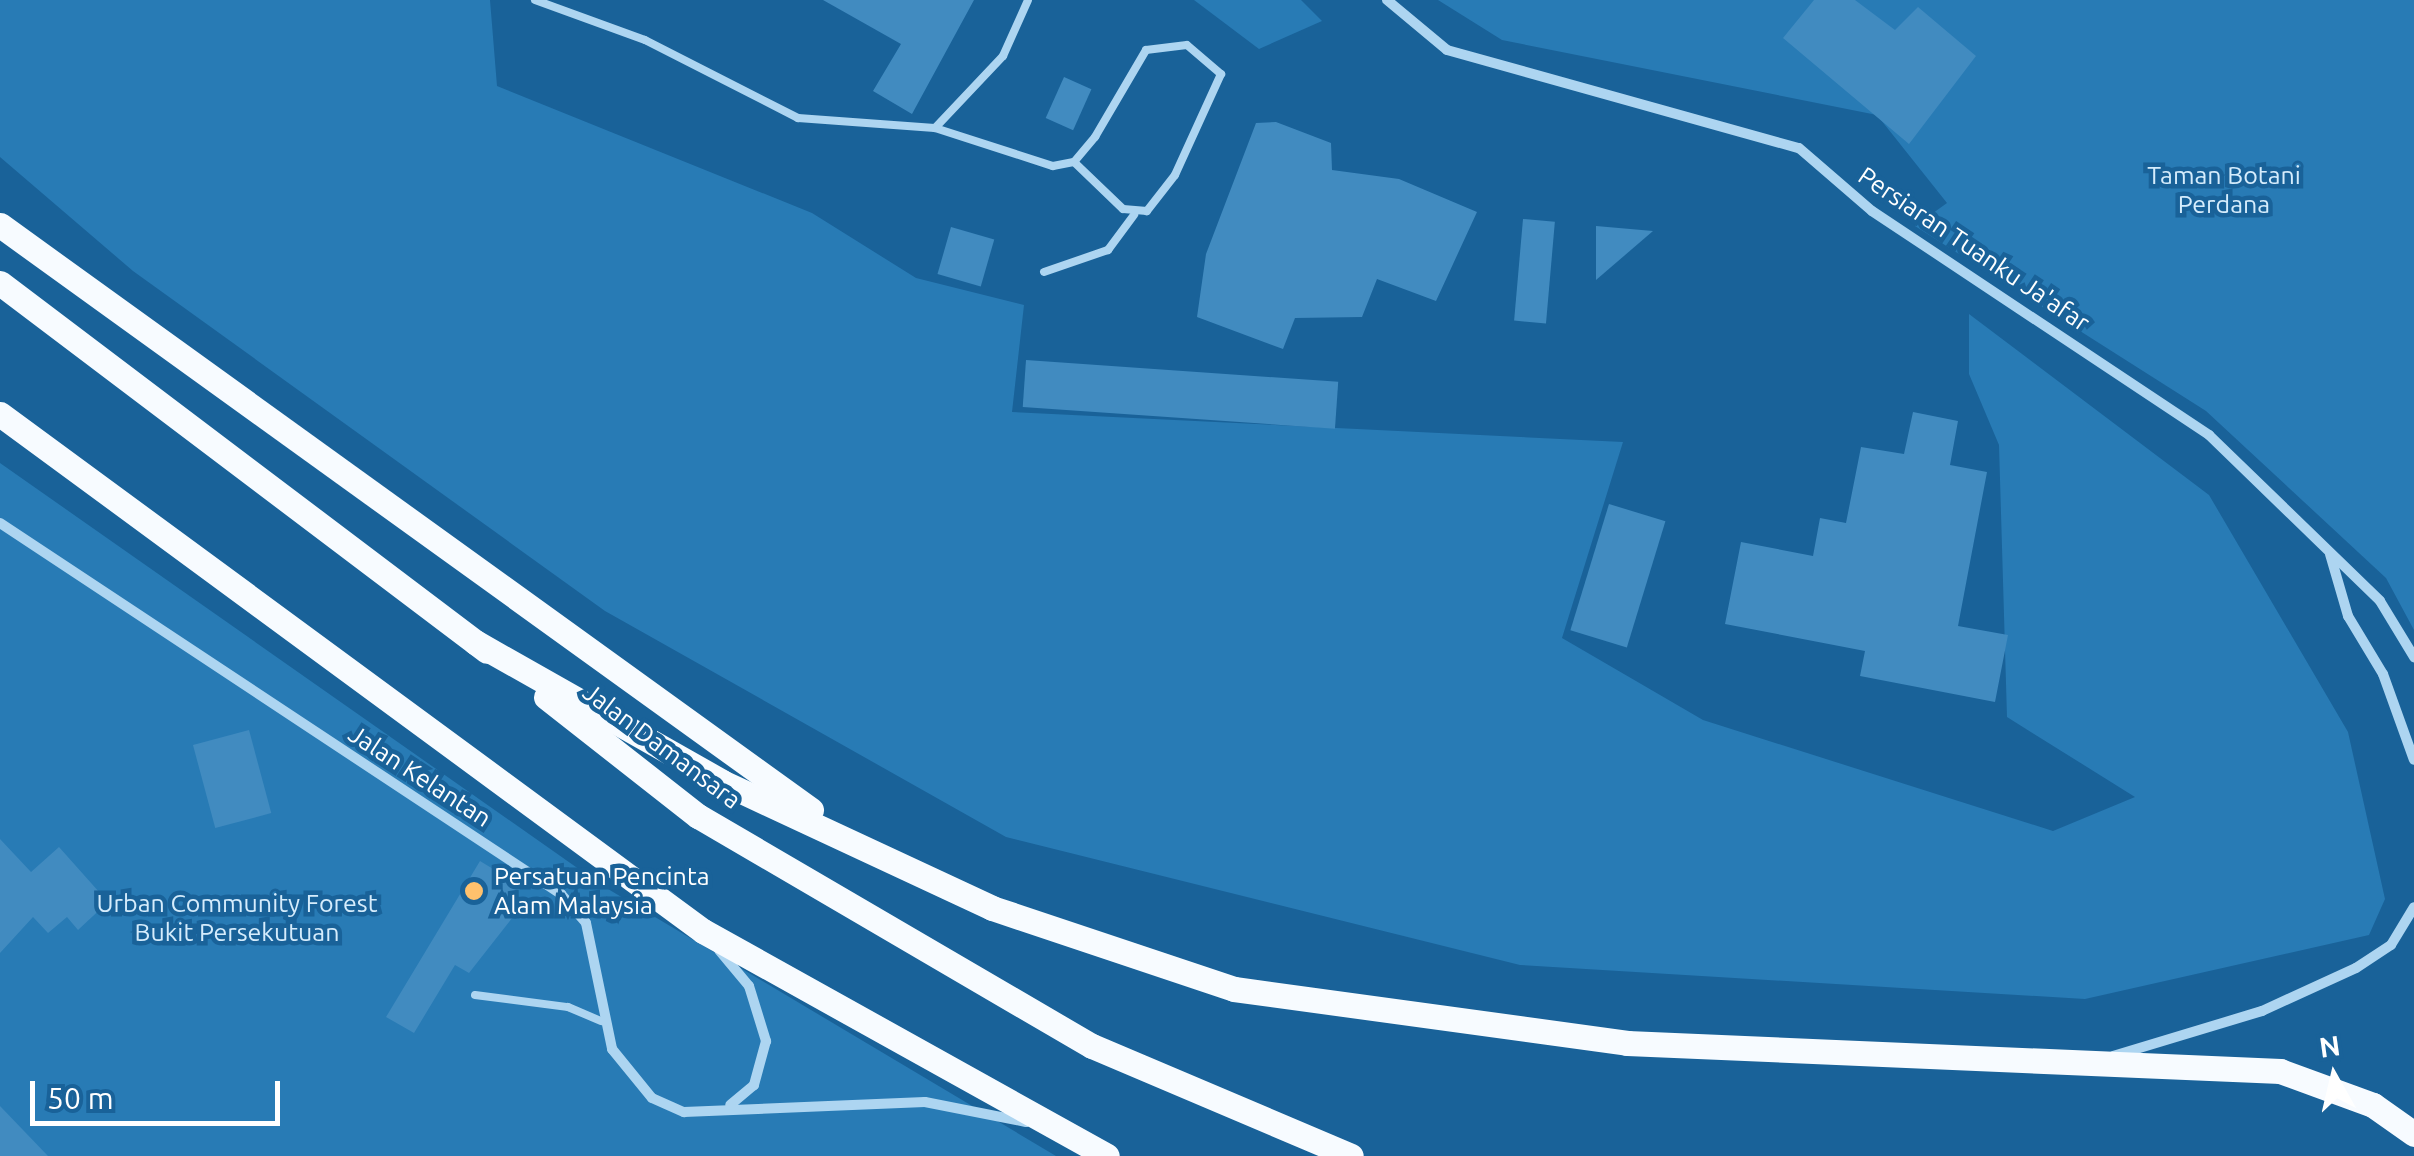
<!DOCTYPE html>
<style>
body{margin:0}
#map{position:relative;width:2414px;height:1156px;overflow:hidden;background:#196299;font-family:Ubuntu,sans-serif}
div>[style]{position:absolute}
.green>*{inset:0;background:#287bb5}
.building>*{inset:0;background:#418bc0;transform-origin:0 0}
.lane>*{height:8px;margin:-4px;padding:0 4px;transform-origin:4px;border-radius:4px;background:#add5f1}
.street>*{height:10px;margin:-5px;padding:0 5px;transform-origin:5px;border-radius:5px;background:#add5f1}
.primary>*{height:25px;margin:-12.5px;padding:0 12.5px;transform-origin:12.5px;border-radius:12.5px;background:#f7fbff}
.dots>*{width:28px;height:28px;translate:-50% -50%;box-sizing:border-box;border:5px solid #196299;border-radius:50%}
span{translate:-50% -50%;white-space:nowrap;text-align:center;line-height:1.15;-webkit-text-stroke:9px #196299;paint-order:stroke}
.park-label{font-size:25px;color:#d5ecfc}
.street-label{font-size:25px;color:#fff}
.poi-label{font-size:25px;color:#fff}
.left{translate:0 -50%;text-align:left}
.north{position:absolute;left:2284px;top:1026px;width:100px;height:100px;-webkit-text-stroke:8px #196299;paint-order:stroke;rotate:352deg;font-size:28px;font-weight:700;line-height:40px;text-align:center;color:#fff}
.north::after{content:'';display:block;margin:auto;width:35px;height:45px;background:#fff;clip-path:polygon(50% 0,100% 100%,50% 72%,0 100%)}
.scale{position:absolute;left:30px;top:1081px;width:250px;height:45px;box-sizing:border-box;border:5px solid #fff;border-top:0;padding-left:12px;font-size:30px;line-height:35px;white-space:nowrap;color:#fff;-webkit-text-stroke:8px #196299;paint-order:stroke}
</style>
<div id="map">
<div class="green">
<div style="clip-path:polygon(0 0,490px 0,497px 86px,812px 213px,916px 278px,1024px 305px,1012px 412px,1623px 442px,1562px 638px,1703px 720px,2053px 831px,2135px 797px,2007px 717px,1999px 445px,1969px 374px,1969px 314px,2209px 495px,2348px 732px,2385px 899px,2369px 935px,2085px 999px,1520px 965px,1006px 837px,605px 611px,133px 271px,0 157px)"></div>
<div style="clip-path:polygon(1194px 0,1301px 0,1322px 21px,1259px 49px)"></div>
<div style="clip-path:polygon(1438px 0,2414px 0,2414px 630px,2386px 578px,2206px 411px,1915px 226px,1947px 203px,1877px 115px,1502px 40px)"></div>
<div style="clip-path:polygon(0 463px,603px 886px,1056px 1156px,0 1156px)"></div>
</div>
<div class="building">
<div style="clip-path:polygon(823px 0,974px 0,912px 114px,873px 91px,901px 44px)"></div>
<div style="clip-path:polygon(1814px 0,1855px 0,1895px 30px,1918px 7px,1976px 56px,1909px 144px,1783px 38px)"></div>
<div style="left:1064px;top:77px;width:30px;height:45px;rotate:24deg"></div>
<div style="clip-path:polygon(1276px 122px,1331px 143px,1332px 170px,1399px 179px,1477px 212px,1436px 301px,1377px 279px,1362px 317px,1295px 318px,1283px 349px,1197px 317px,1206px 254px,1256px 123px)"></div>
<div style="left:1523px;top:219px;width:32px;height:102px;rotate:5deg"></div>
<div style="clip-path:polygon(1596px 226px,1653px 231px,1596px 280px)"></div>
<div style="left:951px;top:227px;width:45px;height:49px;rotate:16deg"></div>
<div style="left:1026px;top:360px;width:313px;height:47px;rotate:4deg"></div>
<div style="clip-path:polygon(1913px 412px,1958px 421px,1950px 465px,1987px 472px,1958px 626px,2008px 635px,1995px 702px,1860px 676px,1865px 651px,1725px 624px,1741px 542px,1813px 556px,1820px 518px,1846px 523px,1861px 447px,1904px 454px)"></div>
<div style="left:1609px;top:504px;width:59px;height:132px;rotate:17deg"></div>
<div style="left:249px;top:730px;width:86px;height:58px;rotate:75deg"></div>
<div style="clip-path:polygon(0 839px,31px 872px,59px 847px,108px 902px,78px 930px,67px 917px,48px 933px,33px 917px,0 953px)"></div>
<div style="clip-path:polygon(480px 861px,521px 886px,505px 912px,513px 917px,469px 973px,455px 965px,414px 1033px,386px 1017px)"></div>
<div style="clip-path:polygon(0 1106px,48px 1156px,0 1156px)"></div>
</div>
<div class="lane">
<div style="left:535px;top:0;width:117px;rotate:20deg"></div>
<div style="left:645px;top:40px;width:172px;rotate:27deg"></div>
<div style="left:798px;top:118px;width:137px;rotate:4.2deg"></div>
<div style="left:935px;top:128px;width:99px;rotate:-46.6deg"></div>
<div style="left:1003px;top:56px;width:61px;rotate:-65.9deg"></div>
<div style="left:935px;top:128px;width:124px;rotate:17.9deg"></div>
<div style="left:1053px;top:166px;width:21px;rotate:-11deg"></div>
<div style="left:1074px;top:162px;width:33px;rotate:-50deg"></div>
<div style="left:1095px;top:137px;width:101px;rotate:-59.6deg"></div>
<div style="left:1146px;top:50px;width:41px;rotate:-7deg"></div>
<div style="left:1187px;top:45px;width:45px;rotate:40.5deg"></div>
<div style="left:1221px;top:74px;width:111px;rotate:114.5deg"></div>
<div style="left:1175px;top:175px;width:46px;rotate:127.9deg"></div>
<div style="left:1147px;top:211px;width:24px;rotate:-175deg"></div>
<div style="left:1123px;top:209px;width:68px;rotate:-136.2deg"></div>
<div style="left:1044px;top:272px;width:68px;rotate:-19deg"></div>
<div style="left:1108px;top:250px;width:44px;rotate:-53.4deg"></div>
<div style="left:475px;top:995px;width:94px;rotate:7.4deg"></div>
<div style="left:568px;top:1007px;width:36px;rotate:23deg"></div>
</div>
<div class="street">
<div style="left:1387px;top:0;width:78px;rotate:39.8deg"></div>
<div style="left:1447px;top:50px;width:365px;rotate:15.6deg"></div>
<div style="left:1799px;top:148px;width:96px;rotate:40.8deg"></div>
<div style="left:1872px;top:211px;width:405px;rotate:33.6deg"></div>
<div style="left:2209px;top:435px;width:238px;rotate:44.1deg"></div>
<div style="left:2380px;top:601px;width:66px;rotate:58.7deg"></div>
<div style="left:0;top:523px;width:673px;rotate:33.48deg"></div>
<div style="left:561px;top:894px;width:38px;rotate:49deg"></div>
<div style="left:586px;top:923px;width:129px;rotate:78.3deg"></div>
<div style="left:612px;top:1049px;width:63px;rotate:50.8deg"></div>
<div style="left:652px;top:1098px;width:35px;rotate:24deg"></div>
<div style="left:684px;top:1112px;width:241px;rotate:-2.4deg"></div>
<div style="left:925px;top:1102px;width:103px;rotate:11.2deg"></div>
<div style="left:2330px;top:554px;width:65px;rotate:73.8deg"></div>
<div style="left:2348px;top:616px;width:68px;rotate:58.9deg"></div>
<div style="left:2383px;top:674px;width:91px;rotate:70.2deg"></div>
<div style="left:719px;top:950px;width:47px;rotate:50.2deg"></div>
<div style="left:749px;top:986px;width:58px;rotate:72.8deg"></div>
<div style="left:766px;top:1041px;width:46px;rotate:105.3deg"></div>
<div style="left:754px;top:1085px;width:31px;rotate:140deg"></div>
<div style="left:2113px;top:1056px;width:156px;rotate:-16.8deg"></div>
<div style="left:2262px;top:1011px;width:103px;rotate:-24.6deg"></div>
<div style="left:2356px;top:968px;width:42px;rotate:-33.3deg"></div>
<div style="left:2391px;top:945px;width:44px;rotate:-58.8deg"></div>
</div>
<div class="primary">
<div style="left:0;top:225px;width:1000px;rotate:35.8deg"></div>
<div style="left:0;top:283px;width:610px;rotate:37.08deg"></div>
<div style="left:0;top:414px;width:873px;rotate:36.33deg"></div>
<div style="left:703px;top:931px;width:462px;rotate:29.1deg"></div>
<div style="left:475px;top:642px;width:284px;rotate:29.5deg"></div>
<div style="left:722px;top:782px;width:298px;rotate:25deg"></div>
<div style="left:992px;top:908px;width:255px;rotate:18.5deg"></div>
<div style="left:1234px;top:989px;width:397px;rotate:7.8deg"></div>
<div style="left:1627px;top:1043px;width:654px;rotate:2.46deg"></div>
<div style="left:2280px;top:1071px;width:99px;rotate:20.1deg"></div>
<div style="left:2373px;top:1105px;width:50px;rotate:35.3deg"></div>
<div style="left:546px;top:697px;width:193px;rotate:38.1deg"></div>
<div style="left:698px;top:816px;width:456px;rotate:30.3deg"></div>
<div style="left:1092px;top:1046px;width:281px;rotate:23deg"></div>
</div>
<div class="dots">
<div style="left:474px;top:891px;background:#ffc16d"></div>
</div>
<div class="park-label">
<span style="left:2224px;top:190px">Taman Botani<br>Perdana</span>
<span style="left:237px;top:918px">Urban Community Forest<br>Bukit Persekutuan</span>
</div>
<div class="street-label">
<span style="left:1974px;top:249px;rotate:34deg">Persiaran Tuanku Ja'afar</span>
<span style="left:662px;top:746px;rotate:37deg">Jalan Damansara</span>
<span style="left:420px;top:776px;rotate:33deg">Jalan Kelantan</span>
</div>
<div class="poi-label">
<span class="left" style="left:494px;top:891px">Persatuan Pencinta<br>Alam Malaysia</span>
</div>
<div class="north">N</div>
<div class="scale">50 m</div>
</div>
